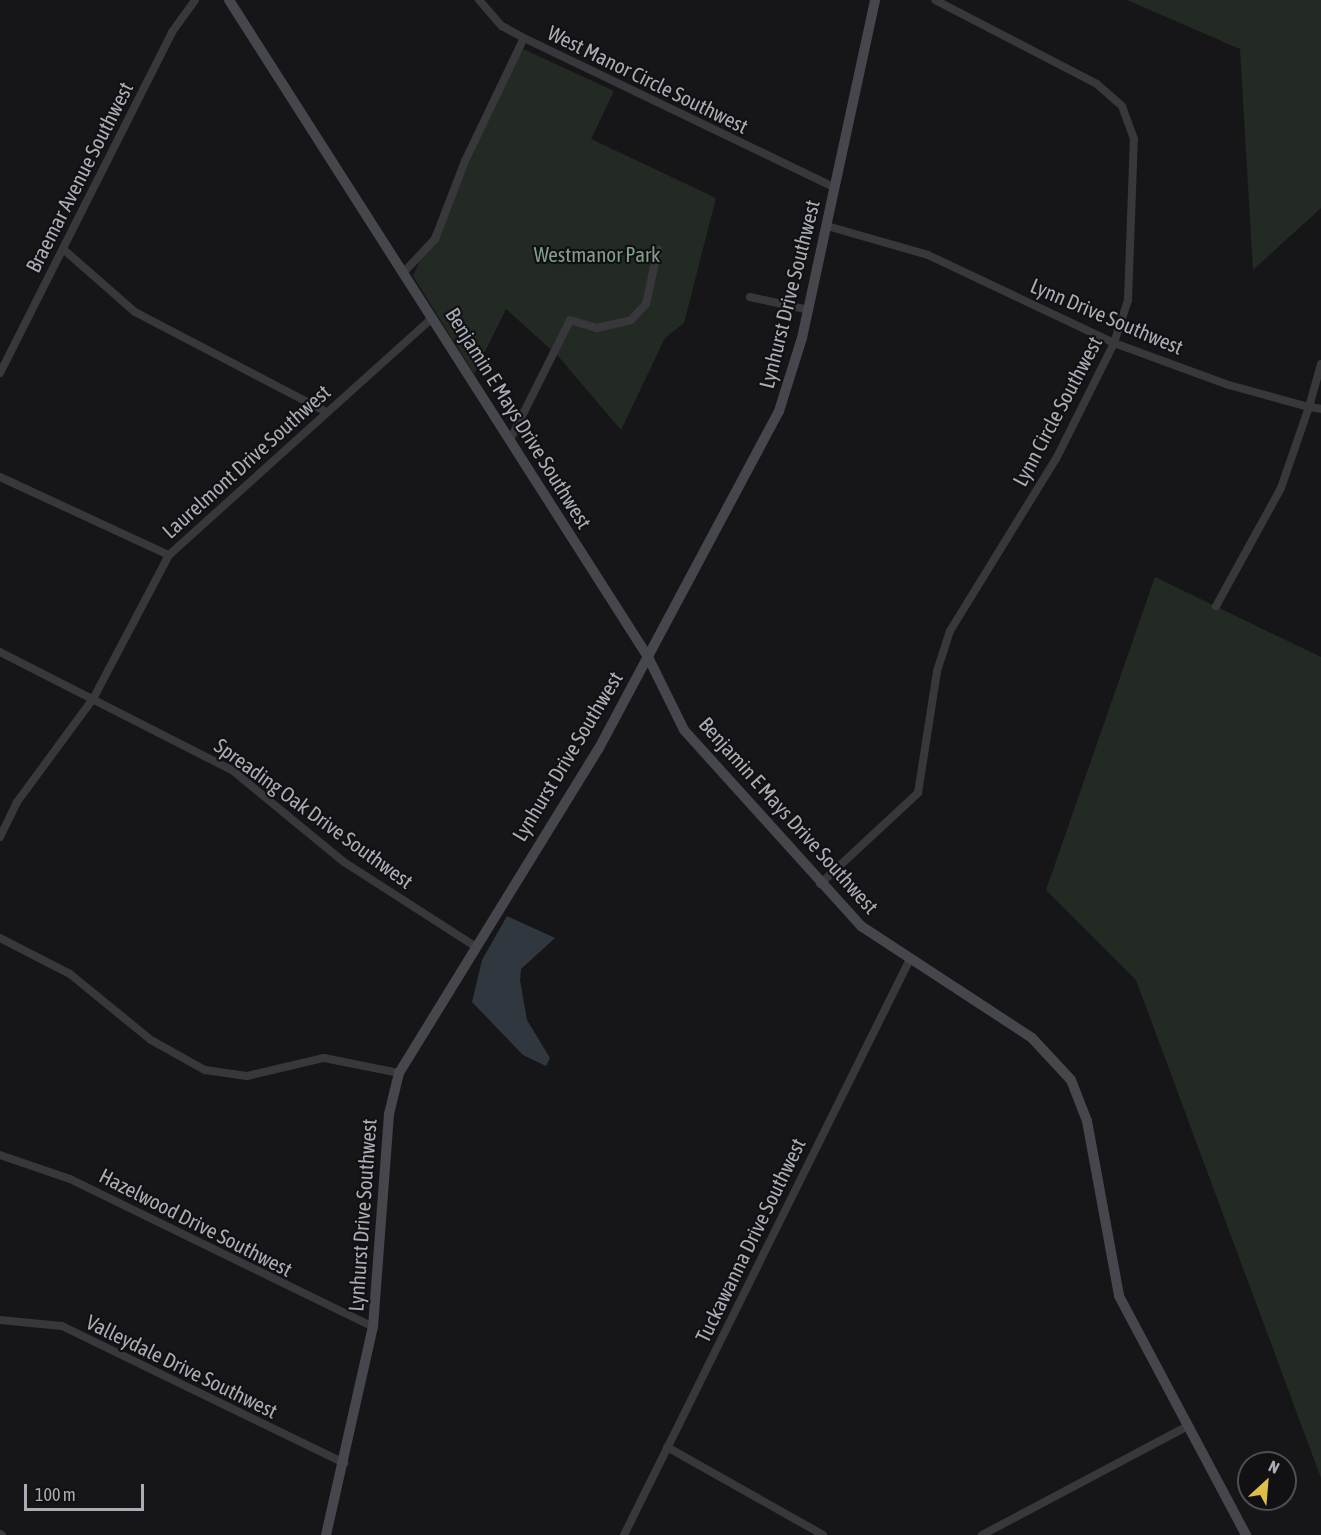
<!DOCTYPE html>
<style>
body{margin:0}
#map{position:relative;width:1321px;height:1535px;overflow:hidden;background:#161618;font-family:"Asap Condensed",sans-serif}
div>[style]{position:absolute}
.green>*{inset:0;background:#232a24}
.water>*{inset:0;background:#31373f}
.street>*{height:8px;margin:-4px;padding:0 4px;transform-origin:4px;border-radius:4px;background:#38383c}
.secondary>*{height:10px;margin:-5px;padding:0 5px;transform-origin:5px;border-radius:5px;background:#46474c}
span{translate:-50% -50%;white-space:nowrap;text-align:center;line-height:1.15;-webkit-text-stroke:4.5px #111113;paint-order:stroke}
.street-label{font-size:21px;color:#aaacb6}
.park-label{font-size:21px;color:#839f88}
.north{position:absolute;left:1237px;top:1451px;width:60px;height:60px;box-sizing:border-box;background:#111113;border:2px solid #4e4f54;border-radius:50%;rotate:26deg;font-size:16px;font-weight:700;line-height:24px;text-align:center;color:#aaacb6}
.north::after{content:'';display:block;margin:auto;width:21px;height:27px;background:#debe49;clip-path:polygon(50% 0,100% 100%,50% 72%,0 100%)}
.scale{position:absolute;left:24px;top:1484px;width:120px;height:27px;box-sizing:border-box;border:3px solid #aaacb6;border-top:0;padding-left:8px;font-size:18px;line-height:21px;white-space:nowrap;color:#aaacb6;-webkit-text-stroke:4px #111113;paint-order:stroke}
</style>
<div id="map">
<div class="green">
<div style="clip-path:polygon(1127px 0,1321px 0,1321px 208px,1253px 270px,1240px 49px)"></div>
<div style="clip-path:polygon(519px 47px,614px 91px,591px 139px,716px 198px,684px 323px,665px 338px,621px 430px,558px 356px,506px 309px,474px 374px,413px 276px)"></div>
<div style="clip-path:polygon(1155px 577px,1321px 657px,1321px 1478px,1136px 980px,1046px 890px)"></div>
</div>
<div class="water">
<div style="clip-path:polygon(507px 916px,555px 938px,521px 969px,520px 980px,527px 1020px,550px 1058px,546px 1066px,523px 1055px,472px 1002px,482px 960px)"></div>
</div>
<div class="street">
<div style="left:479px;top:0;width:35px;rotate:49deg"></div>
<div style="left:502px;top:26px;width:25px;rotate:29deg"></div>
<div style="left:524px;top:38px;width:345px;rotate:25.7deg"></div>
<div style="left:827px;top:226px;width:105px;rotate:16deg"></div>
<div style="left:928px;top:255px;width:206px;rotate:25.3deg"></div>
<div style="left:1114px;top:343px;width:122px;rotate:20.1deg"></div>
<div style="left:1229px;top:385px;width:83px;rotate:15.4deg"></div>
<div style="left:1309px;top:407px;width:86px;rotate:109.1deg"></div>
<div style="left:1281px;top:488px;width:135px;rotate:118.8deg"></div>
<div style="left:63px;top:249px;width:96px;rotate:41.2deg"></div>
<div style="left:135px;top:312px;width:216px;rotate:27.6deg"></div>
<div style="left:403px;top:273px;width:47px;rotate:-46.7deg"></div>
<div style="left:435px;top:239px;width:84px;rotate:-69deg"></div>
<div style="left:465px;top:161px;width:136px;rotate:-64.4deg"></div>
<div style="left:750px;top:297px;width:60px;rotate:12.4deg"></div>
<div style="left:1321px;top:364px;width:45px;rotate:105.6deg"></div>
<div style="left:1309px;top:407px;width:12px;rotate:9deg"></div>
<div style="left:0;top:373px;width:382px;rotate:-63.2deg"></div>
<div style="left:172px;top:32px;width:39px;rotate:-54deg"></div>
<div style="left:510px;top:440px;width:134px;rotate:-63.4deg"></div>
<div style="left:570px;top:320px;width:28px;rotate:17deg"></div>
<div style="left:597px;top:328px;width:35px;rotate:-13deg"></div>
<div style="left:631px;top:320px;width:22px;rotate:-47deg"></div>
<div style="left:646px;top:304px;width:56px;rotate:-77.7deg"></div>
<div style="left:0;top:477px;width:186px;rotate:24.8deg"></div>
<div style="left:0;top:652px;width:260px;rotate:27deg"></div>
<div style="left:232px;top:770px;width:145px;rotate:39.4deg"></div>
<div style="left:344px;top:862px;width:156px;rotate:32.7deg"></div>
<div style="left:0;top:837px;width:39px;rotate:-64deg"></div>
<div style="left:17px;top:802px;width:128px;rotate:-53.6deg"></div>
<div style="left:93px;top:699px;width:163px;rotate:-62.2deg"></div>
<div style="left:169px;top:555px;width:354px;rotate:-42deg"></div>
<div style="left:820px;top:884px;width:134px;rotate:-42.9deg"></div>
<div style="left:918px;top:793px;width:123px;rotate:-81.1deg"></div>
<div style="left:937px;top:671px;width:42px;rotate:-72deg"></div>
<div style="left:950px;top:631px;width:202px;rotate:-58.4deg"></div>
<div style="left:1056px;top:459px;width:130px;rotate:-63.4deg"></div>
<div style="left:1114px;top:343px;width:45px;rotate:-72deg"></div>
<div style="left:1128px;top:300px;width:161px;rotate:-87.9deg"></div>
<div style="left:1134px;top:139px;width:35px;rotate:-110deg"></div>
<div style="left:1122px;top:106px;width:33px;rotate:-139deg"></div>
<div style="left:1097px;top:84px;width:182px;rotate:-152.6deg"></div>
<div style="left:0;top:938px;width:79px;rotate:27.2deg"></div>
<div style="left:70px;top:974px;width:104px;rotate:39.2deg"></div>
<div style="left:151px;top:1040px;width:62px;rotate:29.1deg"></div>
<div style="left:205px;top:1070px;width:42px;rotate:8.1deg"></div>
<div style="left:247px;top:1076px;width:79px;rotate:-13.2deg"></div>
<div style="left:324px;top:1058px;width:76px;rotate:11.3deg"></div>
<div style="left:0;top:1155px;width:74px;rotate:18.9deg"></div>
<div style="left:70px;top:1179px;width:337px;rotate:26deg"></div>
<div style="left:0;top:1320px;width:62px;rotate:5.5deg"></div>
<div style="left:62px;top:1326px;width:314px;rotate:25.9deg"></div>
<div style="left:667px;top:1447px;width:179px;rotate:29.4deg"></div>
<div style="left:0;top:1534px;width:2px;rotate:27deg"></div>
<div style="left:624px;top:1535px;width:641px;rotate:-63.59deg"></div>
<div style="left:982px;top:1535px;width:231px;rotate:-27.9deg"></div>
</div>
<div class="secondary">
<div style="left:229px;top:0;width:779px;rotate:57.47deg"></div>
<div style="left:648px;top:657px;width:81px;rotate:63.7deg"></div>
<div style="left:684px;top:730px;width:264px;rotate:47.9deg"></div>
<div style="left:861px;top:926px;width:204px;rotate:33.2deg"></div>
<div style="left:1032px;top:1038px;width:57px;rotate:47.1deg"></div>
<div style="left:1071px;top:1080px;width:44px;rotate:68.7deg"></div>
<div style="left:1087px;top:1121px;width:178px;rotate:79.6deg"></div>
<div style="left:1119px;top:1296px;width:271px;rotate:62deg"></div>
<div style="left:326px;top:1535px;width:213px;rotate:-77.3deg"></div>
<div style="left:373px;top:1327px;width:214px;rotate:-85.7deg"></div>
<div style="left:389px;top:1114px;width:42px;rotate:-76.3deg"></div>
<div style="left:399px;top:1073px;width:379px;rotate:-58.4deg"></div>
<div style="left:598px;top:750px;width:384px;rotate:-61.9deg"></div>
<div style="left:779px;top:411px;width:77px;rotate:-72.5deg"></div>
<div style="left:802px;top:338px;width:346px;rotate:-77.8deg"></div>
</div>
<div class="street-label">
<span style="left:648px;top:79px;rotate:26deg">West Manor Circle Southwest</span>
<span style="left:79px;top:177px;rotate:-63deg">Braemar Avenue Southwest</span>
<span style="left:789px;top:294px;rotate:-76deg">Lynhurst Drive Southwest</span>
<span style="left:1107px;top:316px;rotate:23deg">Lynn Drive Southwest</span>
<span style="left:1057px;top:411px;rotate:-62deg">Lynn Circle Southwest</span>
<span style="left:519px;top:418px;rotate:58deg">Benjamin E Mays Drive Southwest</span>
<span style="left:246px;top:461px;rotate:-42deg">Laurelmont Drive Southwest</span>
<span style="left:567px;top:756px;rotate:-59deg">Lynhurst Drive Southwest</span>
<span style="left:314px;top:813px;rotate:36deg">Spreading Oak Drive Southwest</span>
<span style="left:789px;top:815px;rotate:48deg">Benjamin E Mays Drive Southwest</span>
<span style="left:362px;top:1215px;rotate:-86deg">Lynhurst Drive Southwest</span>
<span style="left:196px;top:1222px;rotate:27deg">Hazelwood Drive Southwest</span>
<span style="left:750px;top:1240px;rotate:-64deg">Tuckawanna Drive Southwest</span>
<span style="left:182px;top:1366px;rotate:26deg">Valleydale Drive Southwest</span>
</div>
<div class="park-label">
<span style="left:597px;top:254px">Westmanor Park</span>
</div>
<div class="north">N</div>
<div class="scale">100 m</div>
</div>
